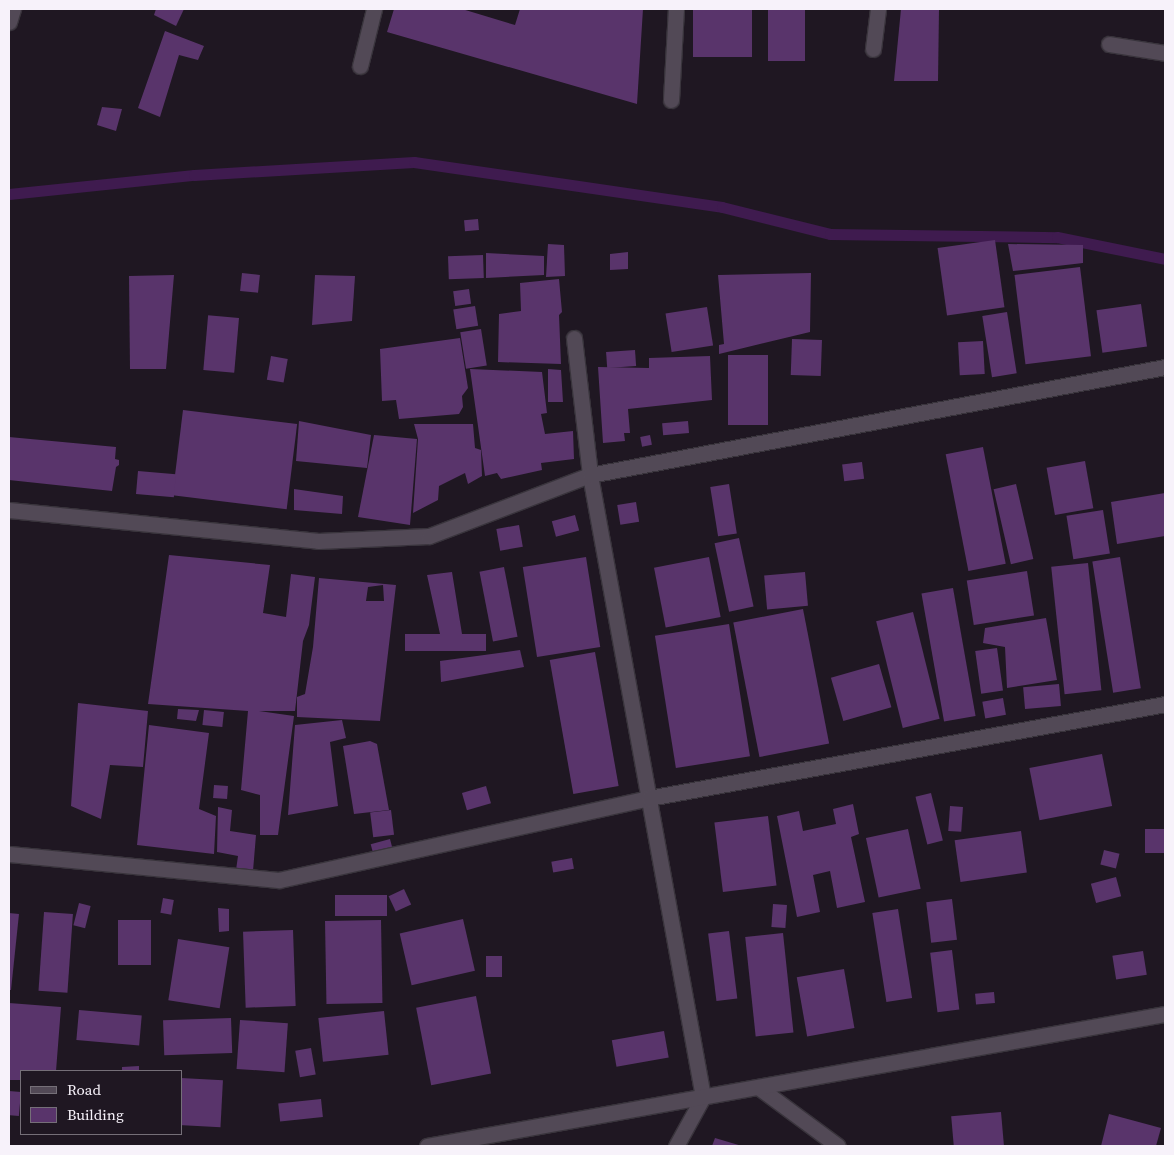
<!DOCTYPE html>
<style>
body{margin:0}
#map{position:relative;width:1174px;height:1155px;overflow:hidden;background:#1f1722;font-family:"Source Serif 4",serif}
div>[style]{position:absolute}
.stream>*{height:11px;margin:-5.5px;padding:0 5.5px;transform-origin:5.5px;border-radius:5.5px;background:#3f1b4f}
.building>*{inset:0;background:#59346b;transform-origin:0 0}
.roads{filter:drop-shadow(1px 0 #39343c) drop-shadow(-1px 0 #39343c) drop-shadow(0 1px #39343c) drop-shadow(0 -1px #39343c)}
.minor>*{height:15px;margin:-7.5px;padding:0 7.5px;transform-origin:7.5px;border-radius:7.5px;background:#524956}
span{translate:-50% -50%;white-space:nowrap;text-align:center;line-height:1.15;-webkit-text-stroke:5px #1f1722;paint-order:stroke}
.frame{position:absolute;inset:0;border:10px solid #f7f2fa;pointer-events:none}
.legend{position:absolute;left:20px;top:1070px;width:162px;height:65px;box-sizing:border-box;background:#1f1722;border:1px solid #756f78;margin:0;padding:6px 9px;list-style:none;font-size:15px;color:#f7f2fa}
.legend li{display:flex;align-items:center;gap:10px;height:25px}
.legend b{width:25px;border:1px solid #756f78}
</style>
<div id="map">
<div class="stream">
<div style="left:9px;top:194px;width:186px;rotate:-5.9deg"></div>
<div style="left:194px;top:175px;width:220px;rotate:-3.4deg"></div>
<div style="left:414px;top:162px;width:311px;rotate:8.3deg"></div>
<div style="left:722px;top:207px;width:111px;rotate:14deg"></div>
<div style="left:830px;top:234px;width:227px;rotate:0.8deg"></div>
<div style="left:1057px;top:237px;width:110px;rotate:11.5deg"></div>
</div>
<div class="building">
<div style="clip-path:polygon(156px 9px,184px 9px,176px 26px,154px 15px)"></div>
<div style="clip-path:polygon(394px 9px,462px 9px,515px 25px,520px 9px,643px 9px,637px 104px,387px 32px)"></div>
<div style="left:693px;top:9px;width:59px;height:48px"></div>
<div style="left:768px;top:9px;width:37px;height:52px"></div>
<div style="clip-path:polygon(901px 9px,939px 9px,938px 81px,894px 81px)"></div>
<div style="clip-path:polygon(165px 31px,204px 46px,198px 60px,179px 55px,160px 117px,138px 108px)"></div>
<div style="clip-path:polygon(102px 107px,122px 109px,116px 131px,97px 125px)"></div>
<div style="left:478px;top:219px;width:11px;height:14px;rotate:85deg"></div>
<div style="left:995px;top:240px;width:68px;height:58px;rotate:82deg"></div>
<div style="clip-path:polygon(548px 244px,564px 245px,565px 276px,546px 277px)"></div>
<div style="clip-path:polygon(1008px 244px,1083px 245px,1083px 263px,1013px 271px)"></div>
<div style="clip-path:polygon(628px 252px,628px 269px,610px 270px,610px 254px)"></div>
<div style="clip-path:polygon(486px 253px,544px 256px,544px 275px,486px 278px)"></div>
<div style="left:483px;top:255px;width:23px;height:35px;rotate:88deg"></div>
<div style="left:1080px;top:267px;width:90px;height:66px;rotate:83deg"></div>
<div style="left:242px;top:273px;width:18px;height:18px;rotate:6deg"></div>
<div style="clip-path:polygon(811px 273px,810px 332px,719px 354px,719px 345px,724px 344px,718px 275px)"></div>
<div style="clip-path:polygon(174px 275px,166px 369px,130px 369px,129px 276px)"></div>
<div style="clip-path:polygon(315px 275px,355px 276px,352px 321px,312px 325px)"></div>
<div style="clip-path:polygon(559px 279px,562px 312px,559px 315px,561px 364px,498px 362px,499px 314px,521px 311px,520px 283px)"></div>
<div style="left:469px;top:289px;width:15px;height:16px;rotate:82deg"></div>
<div style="left:1141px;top:304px;width:43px;height:45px;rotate:82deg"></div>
<div style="left:475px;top:306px;width:20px;height:22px;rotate:81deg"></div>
<div style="left:707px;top:307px;width:39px;height:42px;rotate:81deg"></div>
<div style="left:1007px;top:312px;width:62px;height:25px;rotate:81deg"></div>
<div style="left:239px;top:318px;width:55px;height:31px;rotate:95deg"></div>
<div style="left:481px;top:329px;width:37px;height:21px;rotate:81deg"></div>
<div style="clip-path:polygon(460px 338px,468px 388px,462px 396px,463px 407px,459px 414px,399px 419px,396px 400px,382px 401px,380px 349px)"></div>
<div style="left:792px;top:339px;width:30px;height:36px;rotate:2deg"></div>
<div style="left:983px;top:341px;width:33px;height:25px;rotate:87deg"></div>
<div style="left:635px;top:350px;width:16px;height:29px;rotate:86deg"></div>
<div style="left:728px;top:355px;width:40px;height:70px"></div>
<div style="left:271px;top:356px;width:17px;height:24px;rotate:10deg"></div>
<div style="clip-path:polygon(710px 356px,712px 400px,628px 409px,630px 433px,624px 433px,625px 441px,603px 443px,598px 367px,649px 368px,649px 358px)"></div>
<div style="clip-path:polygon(470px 369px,542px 372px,547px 413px,541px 414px,545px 434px,573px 431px,574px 459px,541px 463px,542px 470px,501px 479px,497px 473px,485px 476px)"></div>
<div style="clip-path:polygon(548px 369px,561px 370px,563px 402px,548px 402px)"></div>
<div style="left:183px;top:410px;width:115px;height:86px;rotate:7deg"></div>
<div style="clip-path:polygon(299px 421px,371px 435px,367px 468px,296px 461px)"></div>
<div style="left:688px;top:421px;width:12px;height:26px;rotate:85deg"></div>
<div style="clip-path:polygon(414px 424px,473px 424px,475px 448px,481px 450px,482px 476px,468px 484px,465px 473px,439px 486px,438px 500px,413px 513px,418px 439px)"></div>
<div style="clip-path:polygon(374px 435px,417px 439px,410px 525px,358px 517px)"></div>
<div style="left:650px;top:435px;width:10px;height:10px;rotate:79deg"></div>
<div style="clip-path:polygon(9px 437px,116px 447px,115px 459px,119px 460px,119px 465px,116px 467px,112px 491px,9px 480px)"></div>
<div style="left:983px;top:447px;width:119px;height:38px;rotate:79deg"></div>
<div style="left:1085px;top:461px;width:48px;height:39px;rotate:80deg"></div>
<div style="left:862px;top:462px;width:17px;height:20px;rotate:83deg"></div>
<div style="left:138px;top:471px;width:38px;height:23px;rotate:5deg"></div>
<div style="left:729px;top:484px;width:50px;height:19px;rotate:81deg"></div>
<div style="left:1016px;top:484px;width:77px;height:23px;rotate:77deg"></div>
<div style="clip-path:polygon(294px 489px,343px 496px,342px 514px,294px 510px)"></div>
<div style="clip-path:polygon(1165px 493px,1165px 536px,1117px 544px,1111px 502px)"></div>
<div style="left:636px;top:502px;width:20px;height:19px;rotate:81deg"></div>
<div style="left:1103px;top:510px;width:44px;height:37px;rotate:81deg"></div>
<div style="left:575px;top:515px;width:16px;height:24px;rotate:75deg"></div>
<div style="left:519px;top:525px;width:22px;height:23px;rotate:80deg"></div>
<div style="left:739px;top:538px;width:70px;height:25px;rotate:78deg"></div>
<div style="clip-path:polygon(169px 555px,270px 565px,263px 613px,286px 617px,291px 574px,315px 577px,309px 625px,303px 641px,295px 711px,259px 711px,294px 716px,278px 835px,260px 835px,260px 795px,241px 790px,248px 711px,148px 704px)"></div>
<div style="left:586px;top:557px;width:91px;height:64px;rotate:81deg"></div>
<div style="left:709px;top:557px;width:61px;height:56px;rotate:79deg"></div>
<div style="left:1120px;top:557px;width:133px;height:28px;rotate:81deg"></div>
<div style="left:1088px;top:563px;width:128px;height:37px;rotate:84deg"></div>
<div style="left:504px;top:567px;width:71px;height:25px;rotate:79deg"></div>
<div style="left:1027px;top:571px;width:45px;height:61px;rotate:81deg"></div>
<div style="clip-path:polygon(452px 572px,462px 634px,486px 634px,486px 651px,405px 651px,405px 634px,440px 634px,427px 575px)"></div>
<div style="left:805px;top:572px;width:34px;height:41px;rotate:85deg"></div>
<div style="clip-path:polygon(evenodd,319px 578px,396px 585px,380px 721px,297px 717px,297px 697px,305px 694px,313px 647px,319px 578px,383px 585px,384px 601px,366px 601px,368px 587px,383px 585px)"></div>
<div style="left:953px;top:588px;width:130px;height:32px;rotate:80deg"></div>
<div style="left:803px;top:609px;width:137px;height:71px;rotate:79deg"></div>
<div style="left:913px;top:612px;width:110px;height:38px;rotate:76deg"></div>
<div style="clip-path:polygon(1046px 618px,1057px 680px,1007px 688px,1005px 647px,983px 643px,985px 628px)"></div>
<div style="left:729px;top:624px;width:134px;height:75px;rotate:81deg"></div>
<div style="left:997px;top:648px;width:43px;height:22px;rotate:82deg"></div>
<div style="clip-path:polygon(520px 650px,524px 667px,441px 682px,440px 661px)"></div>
<div style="left:595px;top:652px;width:136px;height:46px;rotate:80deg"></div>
<div style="left:879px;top:664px;width:45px;height:50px;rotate:74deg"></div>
<div style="left:1059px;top:684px;width:22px;height:36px;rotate:85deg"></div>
<div style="left:1003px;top:698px;width:17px;height:21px;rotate:80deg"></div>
<div style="clip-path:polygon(78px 703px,148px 711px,143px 767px,110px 765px,101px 819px,71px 806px)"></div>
<div style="clip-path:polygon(178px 709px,199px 710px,196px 721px,177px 719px)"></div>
<div style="left:204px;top:710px;width:20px;height:15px;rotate:6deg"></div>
<div style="clip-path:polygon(342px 720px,346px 738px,330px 742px,338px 806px,288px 815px,295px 725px)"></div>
<div style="clip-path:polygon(149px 725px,209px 733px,199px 809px,216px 816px,214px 854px,137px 845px)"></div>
<div style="clip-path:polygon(370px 741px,377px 744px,389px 810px,354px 814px,343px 746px)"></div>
<div style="left:1102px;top:754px;width:53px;height:74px;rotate:79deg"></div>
<div style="left:214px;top:785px;width:14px;height:13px;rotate:4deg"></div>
<div style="left:486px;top:786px;width:18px;height:25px;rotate:74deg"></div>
<div style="left:931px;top:793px;width:49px;height:16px;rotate:76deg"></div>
<div style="clip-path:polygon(853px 804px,859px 834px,851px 837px,865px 902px,837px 908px,830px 871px,813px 875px,820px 912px,797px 917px,777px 816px,799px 811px,803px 831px,836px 824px,833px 809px)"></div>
<div style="left:950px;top:806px;width:13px;height:25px;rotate:4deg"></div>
<div style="clip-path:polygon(218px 807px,232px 810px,230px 831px,256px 835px,253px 871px,236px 870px,238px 856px,217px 852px)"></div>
<div style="left:391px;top:810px;width:25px;height:21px;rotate:83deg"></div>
<div style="left:768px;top:816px;width:70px;height:54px;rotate:83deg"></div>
<div style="left:908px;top:829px;width:61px;height:43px;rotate:78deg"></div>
<div style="left:1145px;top:829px;width:20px;height:24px"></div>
<div style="left:1021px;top:831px;width:42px;height:67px;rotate:82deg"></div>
<div style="left:390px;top:839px;width:11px;height:20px;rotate:75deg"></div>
<div style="left:1104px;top:850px;width:16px;height:15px;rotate:14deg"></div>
<div style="left:572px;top:858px;width:11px;height:21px;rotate:80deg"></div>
<div style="left:1116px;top:877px;width:20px;height:26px;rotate:75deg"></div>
<div style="left:404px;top:889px;width:17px;height:17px;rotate:65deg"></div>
<div style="left:387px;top:895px;width:21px;height:52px;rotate:90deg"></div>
<div style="left:163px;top:898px;width:11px;height:15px;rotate:10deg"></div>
<div style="left:952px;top:899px;width:41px;height:26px;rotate:83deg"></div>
<div style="left:79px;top:903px;width:12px;height:23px;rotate:14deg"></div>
<div style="left:773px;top:904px;width:14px;height:23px;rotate:4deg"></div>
<div style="clip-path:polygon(218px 908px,229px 909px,229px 931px,219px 932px)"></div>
<div style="left:898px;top:909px;width:90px;height:26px;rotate:81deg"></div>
<div style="left:44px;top:912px;width:29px;height:79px;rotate:4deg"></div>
<div style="clip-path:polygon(9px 913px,19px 914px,11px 990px,9px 990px)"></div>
<div style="left:463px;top:919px;width:53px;height:65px;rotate:77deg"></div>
<div style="left:118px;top:920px;width:33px;height:45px"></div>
<div style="left:381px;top:920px;width:83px;height:56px;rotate:89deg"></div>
<div style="left:293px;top:930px;width:76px;height:50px;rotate:88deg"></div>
<div style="left:729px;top:931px;width:68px;height:21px;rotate:83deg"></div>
<div style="left:783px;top:933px;width:100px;height:38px;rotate:84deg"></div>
<div style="left:178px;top:939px;width:52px;height:62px;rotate:9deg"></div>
<div style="left:952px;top:950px;width:60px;height:22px;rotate:83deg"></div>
<div style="left:1143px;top:951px;width:24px;height:31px;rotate:81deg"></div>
<div style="left:486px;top:956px;width:16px;height:21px"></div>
<div style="left:844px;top:969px;width:60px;height:48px;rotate:80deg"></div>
<div style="left:994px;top:992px;width:11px;height:19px;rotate:85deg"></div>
<div style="left:476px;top:996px;width:79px;height:61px;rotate:79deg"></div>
<div style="clip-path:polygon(9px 1003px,61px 1007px,56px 1071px,21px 1071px,21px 1080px,9px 1080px)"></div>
<div style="left:79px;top:1010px;width:63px;height:30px;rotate:5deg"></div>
<div style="left:384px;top:1011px;width:44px;height:66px;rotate:84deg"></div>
<div style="left:231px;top:1018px;width:35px;height:68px;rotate:88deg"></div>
<div style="left:240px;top:1020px;width:48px;height:49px;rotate:4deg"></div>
<div style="left:664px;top:1031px;width:27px;height:53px;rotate:80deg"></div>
<div style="left:311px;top:1048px;width:27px;height:16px;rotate:80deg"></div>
<div style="clip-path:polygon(139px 1066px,139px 1071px,122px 1071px,122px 1067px)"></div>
<div style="left:181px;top:1078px;width:42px;height:47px;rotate:3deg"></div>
<div style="left:9px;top:1091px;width:12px;height:24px;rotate:5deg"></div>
<div style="left:321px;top:1099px;width:18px;height:43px;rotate:84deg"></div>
<div style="left:1001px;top:1112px;width:34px;height:50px;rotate:85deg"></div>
<div style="clip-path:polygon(1109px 1114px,1161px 1128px,1156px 1146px,1101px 1146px)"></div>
<div style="clip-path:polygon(715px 1138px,742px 1146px,712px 1146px)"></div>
</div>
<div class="roads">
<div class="minor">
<div style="left:9px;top:22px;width:14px;rotate:-73deg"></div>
<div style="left:1109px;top:44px;width:57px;rotate:9.1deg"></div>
<div style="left:873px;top:49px;width:40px;rotate:-82.9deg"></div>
<div style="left:360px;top:66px;width:59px;rotate:-76.2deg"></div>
<div style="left:671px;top:100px;width:91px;rotate:-86.9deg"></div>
<div style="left:574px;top:338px;width:138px;rotate:83.3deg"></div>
<div style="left:590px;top:475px;width:632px;rotate:79.7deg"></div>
<div style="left:703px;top:1097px;width:56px;rotate:118.9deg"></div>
<div style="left:9px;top:510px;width:311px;rotate:5.7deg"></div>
<div style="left:318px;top:541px;width:111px;rotate:-2.6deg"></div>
<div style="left:429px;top:536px;width:172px;rotate:-20.8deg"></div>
<div style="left:590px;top:475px;width:585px;rotate:-10.64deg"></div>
<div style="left:9px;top:854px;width:271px;rotate:5.5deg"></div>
<div style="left:279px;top:880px;width:379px;rotate:-12.5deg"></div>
<div style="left:649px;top:798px;width:524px;rotate:-10.32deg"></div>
<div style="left:758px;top:1087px;width:99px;rotate:36.4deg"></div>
<div style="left:427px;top:1146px;width:750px;rotate:-10.14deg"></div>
</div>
</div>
<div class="frame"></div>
<ul class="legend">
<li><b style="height:6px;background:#524956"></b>Road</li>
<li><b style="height:14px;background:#59346b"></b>Building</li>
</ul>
</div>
